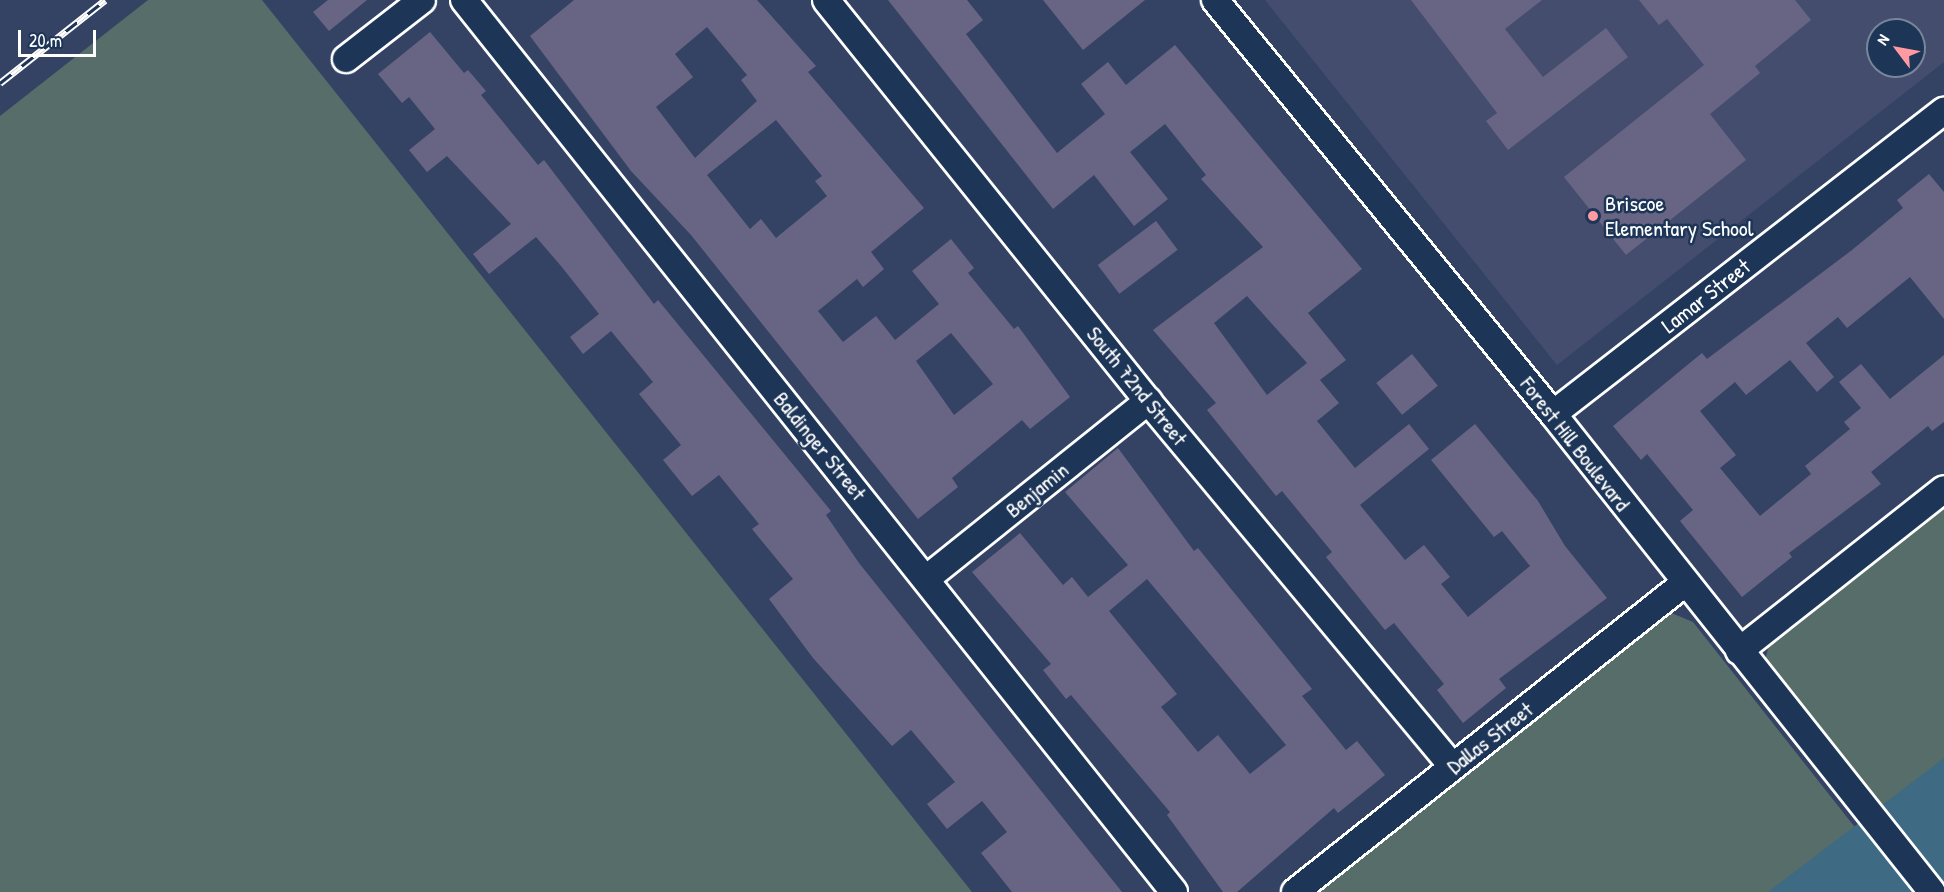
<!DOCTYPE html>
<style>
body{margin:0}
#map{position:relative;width:1944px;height:892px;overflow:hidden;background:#344364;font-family:"Patrick Hand",sans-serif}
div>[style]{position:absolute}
.built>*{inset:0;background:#444d6e}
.green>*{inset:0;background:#576d69}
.water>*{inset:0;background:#3e6a84}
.building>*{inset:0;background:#686584;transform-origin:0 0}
.roads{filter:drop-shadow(2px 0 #fff) drop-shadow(-2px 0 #fff) drop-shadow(0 2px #fff) drop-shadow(0 -2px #fff)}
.minor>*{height:26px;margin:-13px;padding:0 13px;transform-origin:13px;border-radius:13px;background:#1d3557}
.rail>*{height:7px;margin-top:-3.5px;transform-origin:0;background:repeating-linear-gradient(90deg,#1d3557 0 14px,#fff 0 28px);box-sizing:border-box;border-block:2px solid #fff}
.dots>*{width:16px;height:16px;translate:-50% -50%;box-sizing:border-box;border:3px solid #1d3557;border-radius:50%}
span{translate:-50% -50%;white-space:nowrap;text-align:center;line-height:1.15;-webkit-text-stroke:5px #1d3557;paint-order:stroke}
.poi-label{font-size:22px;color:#fff}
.left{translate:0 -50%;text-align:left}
.street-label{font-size:22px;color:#fff}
.north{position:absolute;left:1866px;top:18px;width:60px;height:60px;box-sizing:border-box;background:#1d3557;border:2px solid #77869a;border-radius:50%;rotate:302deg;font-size:16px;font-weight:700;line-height:24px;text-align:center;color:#fff}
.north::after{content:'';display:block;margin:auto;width:21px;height:27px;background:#ff9aa2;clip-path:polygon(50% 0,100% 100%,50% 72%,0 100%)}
.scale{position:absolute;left:18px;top:30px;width:78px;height:27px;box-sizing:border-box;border:3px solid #fff;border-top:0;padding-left:8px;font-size:18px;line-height:21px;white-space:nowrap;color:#fff;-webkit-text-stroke:4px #1d3557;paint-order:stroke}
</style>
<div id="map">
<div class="built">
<div style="clip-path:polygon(evenodd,1265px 0,1944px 0,1944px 62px,1557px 365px,1265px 0,1878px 30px,1914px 30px,1914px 66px,1878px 66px,1878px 30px)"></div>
</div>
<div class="green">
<div style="clip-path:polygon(148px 0,262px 0,972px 892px,0 892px,0 116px)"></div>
<div style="clip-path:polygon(1944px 500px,1944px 881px,1765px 660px,1770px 642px)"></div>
<div style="clip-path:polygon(1669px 612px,1693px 622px,1906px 892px,1319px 892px)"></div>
</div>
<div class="water">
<div style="clip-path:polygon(1944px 758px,1944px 892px,1768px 892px)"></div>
</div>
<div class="building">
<div style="clip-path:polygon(328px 0,367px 0,329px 31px,313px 12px)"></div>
<div style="clip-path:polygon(evenodd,574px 0,757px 0,816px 66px,808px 72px,924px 208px,871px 252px,884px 269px,863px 287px,857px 279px,818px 311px,843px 342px,876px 316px,895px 340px,939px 304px,912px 271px,951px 239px,974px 268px,968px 273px,1014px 329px,1018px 326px,1070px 397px,1030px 429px,1022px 420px,952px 478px,958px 487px,918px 519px,691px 235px,631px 171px,530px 36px,574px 0,707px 27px,747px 75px,741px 80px,757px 101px,695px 158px,656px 107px,693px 77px,675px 54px,707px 27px,574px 0,776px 120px,822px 176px,815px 181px,827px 196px,776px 238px,761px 219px,750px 229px,707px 175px,776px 120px,574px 0,951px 333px,993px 384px,954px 415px,916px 361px,951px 333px)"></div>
<div style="clip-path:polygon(evenodd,888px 0,967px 0,983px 20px,966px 34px,1057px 153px,1105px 114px,1081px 84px,1108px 62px,1126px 85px,1175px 45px,1362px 269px,1308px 313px,1346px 360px,1320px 380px,1339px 403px,1317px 421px,1355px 468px,1409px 424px,1429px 449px,1360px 505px,1405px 560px,1424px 545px,1450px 577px,1441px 584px,1468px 617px,1530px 566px,1502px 531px,1494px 537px,1431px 460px,1475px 424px,1538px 501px,1565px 546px,1607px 598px,1499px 679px,1506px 688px,1463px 723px,1437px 690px,1444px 684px,1394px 623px,1385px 630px,1326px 557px,1332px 552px,1282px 491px,1276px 496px,1207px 410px,1216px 403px,1153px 330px,1263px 247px,1201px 179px,1206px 175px,1165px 124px,1130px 152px,1168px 199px,1134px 226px,1094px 175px,1053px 209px,888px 0,1247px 296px,1307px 363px,1267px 395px,1214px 323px,1247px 296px)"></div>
<div style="clip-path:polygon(1043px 0,1145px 0,1083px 50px)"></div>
<div style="clip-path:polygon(1411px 0,1542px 0,1505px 29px,1543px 77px,1606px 28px,1628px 57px,1508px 150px,1486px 121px,1497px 113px)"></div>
<div style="clip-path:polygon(1639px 0,1795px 0,1811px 20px,1755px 66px,1760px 73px,1710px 114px,1746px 160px,1626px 255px,1564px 177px,1704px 65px,1667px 19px,1659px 25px)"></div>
<div style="clip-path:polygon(430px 32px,464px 73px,468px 70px,486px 91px,481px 95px,538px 165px,544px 160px,654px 304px,658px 300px,831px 511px,826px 515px,859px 563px,1122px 892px,1012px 892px,981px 853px,1007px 832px,982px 801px,947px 829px,927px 804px,955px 782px,911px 730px,892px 746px,813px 658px,769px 599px,793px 579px,752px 529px,759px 524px,719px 475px,692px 496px,663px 460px,681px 445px,639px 394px,653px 382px,611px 331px,583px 354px,570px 337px,599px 314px,561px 266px,536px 237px,489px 274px,473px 254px,511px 224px,447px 156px,427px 172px,409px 150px,435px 129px,409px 97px,402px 103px,378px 74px)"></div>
<div style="clip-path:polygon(1929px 174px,1944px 192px,1944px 319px,1910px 277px,1847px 328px,1838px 317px,1806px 343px,1834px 377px,1817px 392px,1790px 360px,1746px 395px,1735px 382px,1700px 411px,1736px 455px,1720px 468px,1760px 516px,1811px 474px,1805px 466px,1850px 429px,1844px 422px,1861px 408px,1839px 382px,1861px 364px,1890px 399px,1944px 355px,1944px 422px,1932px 431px,1928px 426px,1871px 472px,1881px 484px,1789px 553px,1792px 557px,1742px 597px,1680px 521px,1693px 510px,1647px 454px,1641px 460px,1613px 426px,1702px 353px,1707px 359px,1852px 250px,1903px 208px,1897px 200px)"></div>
<div style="left:1156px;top:221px;width:36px;height:73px;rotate:53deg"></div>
<div style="left:1412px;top:354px;width:41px;height:46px;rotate:51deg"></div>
<div style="clip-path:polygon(evenodd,1118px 448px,1194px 551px,1198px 548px,1312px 689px,1302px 696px,1346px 750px,1357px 741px,1385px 775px,1338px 813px,1334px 808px,1237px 892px,1223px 892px,1167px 815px,1170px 812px,1071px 695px,1066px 699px,1043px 670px,1051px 664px,972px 572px,1020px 533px,1063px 585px,1072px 577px,1088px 597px,1128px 565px,1065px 492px,1118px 448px,1147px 579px,1286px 745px,1250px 774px,1218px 735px,1198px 752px,1161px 707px,1177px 694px,1109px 611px,1147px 579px)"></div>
</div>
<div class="roads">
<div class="minor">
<div style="left:464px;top:0;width:1140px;rotate:51.48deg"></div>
<div style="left:826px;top:0;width:514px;rotate:51.24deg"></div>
<div style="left:1148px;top:401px;width:476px;rotate:50.2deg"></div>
<div style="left:1215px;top:0;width:534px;rotate:50.77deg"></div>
<div style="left:1553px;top:414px;width:610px;rotate:51.59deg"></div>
<div style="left:346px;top:59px;width:96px;rotate:-37.8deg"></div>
<div style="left:1553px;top:414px;width:495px;rotate:-37.8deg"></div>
<div style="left:926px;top:579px;width:285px;rotate:-38.7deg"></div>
<div style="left:1739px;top:651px;width:261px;rotate:-38.3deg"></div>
<div style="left:1295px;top:892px;width:496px;rotate:-38.4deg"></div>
</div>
</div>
<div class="rail">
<div style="left:0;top:83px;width:134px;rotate:-38.3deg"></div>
</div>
<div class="dots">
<div style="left:1593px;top:216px;background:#ff9aa2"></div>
</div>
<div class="poi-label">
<span class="left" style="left:1605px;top:216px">Briscoe<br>Elementary School</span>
</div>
<div class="street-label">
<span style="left:1706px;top:296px;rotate:-38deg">Lamar Street</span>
<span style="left:1137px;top:386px;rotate:51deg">South 72nd Street</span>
<span style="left:1575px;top:444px;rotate:52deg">Forest Hill Boulevard</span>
<span style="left:820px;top:446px;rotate:51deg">Baldinger Street</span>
<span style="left:1037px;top:490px;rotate:-39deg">Benjamin</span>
<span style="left:1490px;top:738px;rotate:-38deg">Dallas Street</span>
</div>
<div class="north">N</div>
<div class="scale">20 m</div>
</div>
